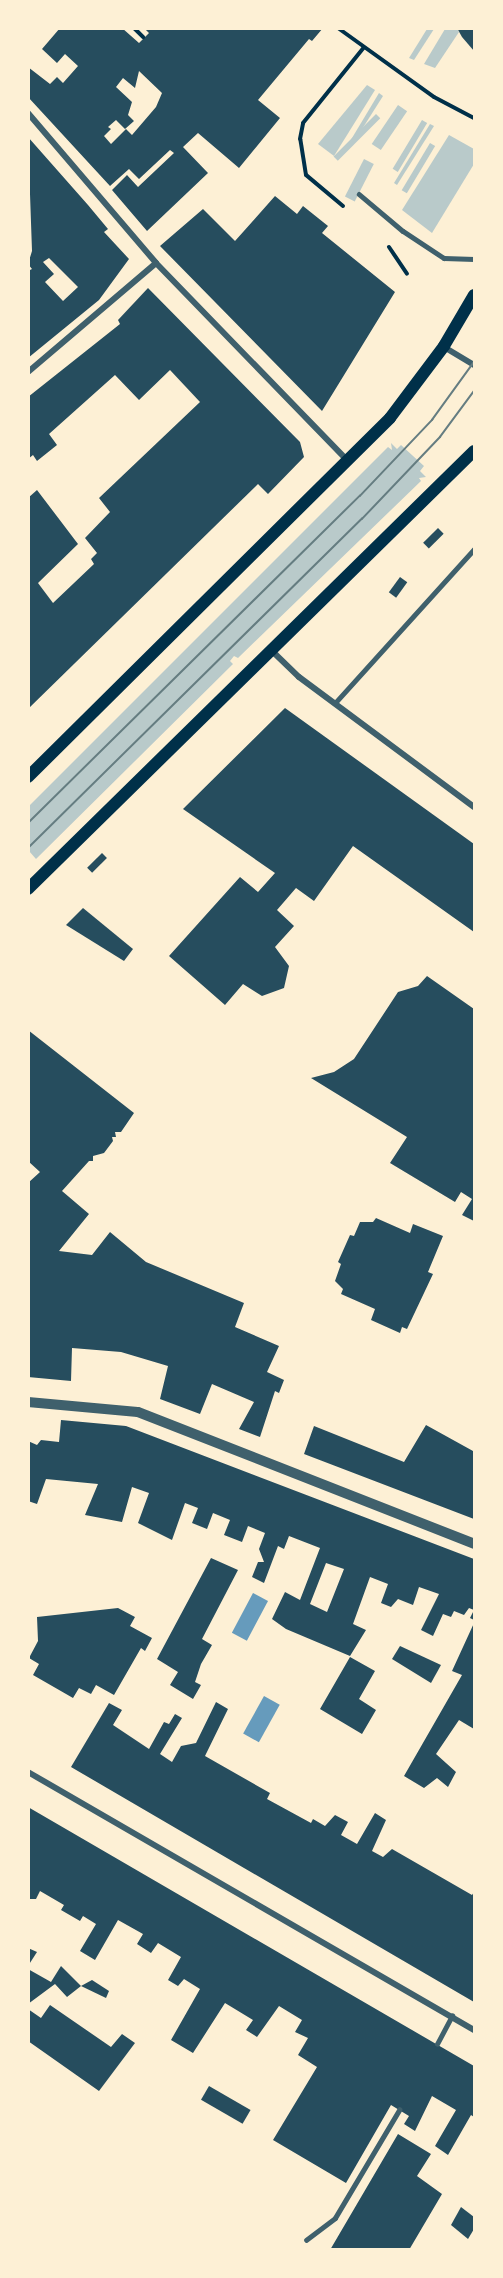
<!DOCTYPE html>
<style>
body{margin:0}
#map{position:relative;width:503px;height:2278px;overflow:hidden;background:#fdf0d5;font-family:"Noto Sans",sans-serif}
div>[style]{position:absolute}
.green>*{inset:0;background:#b9caca;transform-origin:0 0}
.water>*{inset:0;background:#669bbc;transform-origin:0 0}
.building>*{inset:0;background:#264d5e;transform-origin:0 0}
.path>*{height:4px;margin:-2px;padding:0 2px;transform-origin:2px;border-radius:2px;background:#003049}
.service>*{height:4.5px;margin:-2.25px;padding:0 2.25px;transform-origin:2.25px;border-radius:2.25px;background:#3f606c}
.minor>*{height:6px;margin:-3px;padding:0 3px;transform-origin:3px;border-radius:3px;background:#3f606c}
.tertiary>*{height:10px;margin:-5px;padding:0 5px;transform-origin:5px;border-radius:5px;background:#3f606c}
.secondary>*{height:12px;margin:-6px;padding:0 6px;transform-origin:6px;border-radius:6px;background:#003049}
.tram>*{height:1.5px;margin:-0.75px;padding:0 0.75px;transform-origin:0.75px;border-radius:0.75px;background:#657d81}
span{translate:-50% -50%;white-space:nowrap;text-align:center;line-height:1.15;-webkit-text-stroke:5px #fdf0d5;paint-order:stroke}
.frame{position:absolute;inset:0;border:30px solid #fdf0d5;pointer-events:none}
</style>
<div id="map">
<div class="green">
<div style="clip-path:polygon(427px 29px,434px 29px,414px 60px,409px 58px)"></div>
<div style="clip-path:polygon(445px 29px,457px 29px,459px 32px,435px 68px,424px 64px)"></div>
<div style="clip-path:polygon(367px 85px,375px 90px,334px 156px,318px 144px)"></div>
<div style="clip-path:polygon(379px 93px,383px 96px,352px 145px,349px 143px)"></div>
<div style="left:398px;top:105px;width:11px;height:47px;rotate:34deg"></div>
<div style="left:376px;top:114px;width:6px;height:60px;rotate:45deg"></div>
<div style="left:422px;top:120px;width:6px;height:57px;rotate:31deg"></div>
<div style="clip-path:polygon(430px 124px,434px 126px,397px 185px,394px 183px)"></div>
<div style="clip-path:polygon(449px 135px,474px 149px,474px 164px,432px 233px,402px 210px)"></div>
<div style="left:430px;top:143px;width:6px;height:55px;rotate:31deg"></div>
<div style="left:364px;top:159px;width:11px;height:42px;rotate:27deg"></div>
<div style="clip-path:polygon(391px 443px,397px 449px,401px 445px,424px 466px,420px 471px,426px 477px,419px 478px,421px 481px,238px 658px,234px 656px,230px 661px,233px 664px,36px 859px,29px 851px,29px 806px,388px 447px,392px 450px)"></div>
</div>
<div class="water">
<div style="left:253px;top:1593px;width:17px;height:45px;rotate:28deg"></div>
<div style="left:264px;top:1696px;width:18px;height:43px;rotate:29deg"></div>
</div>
<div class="building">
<div style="clip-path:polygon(evenodd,60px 28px,122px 28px,139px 43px,149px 33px,144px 28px,323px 28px,312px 41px,309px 39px,258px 100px,280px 118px,239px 168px,198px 133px,183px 147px,208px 173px,147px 231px,112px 190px,127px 175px,138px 187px,174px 153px,170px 150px,139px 179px,129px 169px,110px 186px,28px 97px,28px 67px,50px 84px,57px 77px,63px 83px,78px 66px,65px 54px,57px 63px,42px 49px,60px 28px,139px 71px,162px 93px,156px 107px,132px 135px,126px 129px,111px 144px,104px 136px,111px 129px,108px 127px,116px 120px,125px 129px,134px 121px,128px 115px,132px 102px,116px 87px,123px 78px,135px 88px,139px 71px)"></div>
<div style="clip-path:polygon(457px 28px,474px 28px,474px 51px,462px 37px)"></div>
<div style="clip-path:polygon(evenodd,28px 137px,88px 205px,108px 229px,104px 232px,129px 259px,99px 300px,28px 358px,28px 271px,32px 269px,28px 264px,32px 251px,28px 137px,49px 258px,78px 287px,63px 301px,45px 282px,54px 274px,43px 262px,49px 258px)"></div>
<div style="clip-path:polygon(275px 196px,297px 214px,303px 206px,328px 226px,322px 233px,395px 292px,322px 411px,160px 246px,203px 209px,235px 241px)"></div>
<div style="clip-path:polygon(148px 288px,300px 442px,304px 457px,268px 494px,258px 484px,28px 709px,28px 498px,37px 490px,78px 544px,38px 583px,53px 603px,94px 564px,91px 559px,97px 553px,85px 538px,110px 512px,99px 498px,200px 402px,170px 370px,139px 400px,115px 375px,49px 434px,57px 445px,37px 461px,33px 455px,28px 459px,28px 397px,120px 324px,118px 320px)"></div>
<div style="left:438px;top:528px;width:8px;height:21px;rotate:45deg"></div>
<div style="left:400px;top:577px;width:9px;height:19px;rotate:36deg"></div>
<div style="clip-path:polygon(285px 708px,474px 844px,474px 932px,353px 846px,314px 901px,296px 888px,277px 910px,294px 926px,275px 947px,289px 966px,284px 988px,262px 996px,243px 984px,225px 1005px,169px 956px,240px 877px,258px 892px,275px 873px,183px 809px)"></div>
<div style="left:102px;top:853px;width:7px;height:21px;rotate:45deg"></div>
<div style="clip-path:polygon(83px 908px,133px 949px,124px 961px,66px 925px)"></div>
<div style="clip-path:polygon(427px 976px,474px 1009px,474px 1221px,462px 1215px,472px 1199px,461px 1192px,455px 1202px,390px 1163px,407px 1137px,311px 1078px,334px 1072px,354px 1059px,398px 992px,418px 986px)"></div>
<div style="clip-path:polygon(28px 1030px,134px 1113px,121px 1132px,115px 1132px,116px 1137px,112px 1137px,113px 1141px,104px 1153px,93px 1156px,93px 1161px,89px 1161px,62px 1191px,89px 1214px,59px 1251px,92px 1255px,110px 1232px,146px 1262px,244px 1303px,235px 1327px,279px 1346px,267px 1372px,284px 1380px,279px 1393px,275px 1391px,260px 1437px,239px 1429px,254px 1402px,212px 1384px,200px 1414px,160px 1399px,168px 1366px,121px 1352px,72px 1348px,71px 1381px,28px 1377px,28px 1183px,40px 1172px,28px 1161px)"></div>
<div style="clip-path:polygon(376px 1218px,410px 1233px,413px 1224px,443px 1236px,428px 1272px,433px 1274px,407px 1329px,402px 1327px,400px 1333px,371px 1320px,375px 1309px,341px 1294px,343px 1289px,335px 1281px,341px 1264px,338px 1262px,350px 1235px,354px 1236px,360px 1222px,373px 1222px)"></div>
<div style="clip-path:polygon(evenodd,61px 1420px,126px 1426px,474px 1559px,474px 1620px,470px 1618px,474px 1610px,469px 1608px,464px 1615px,454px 1611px,451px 1617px,443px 1614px,433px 1636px,421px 1630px,439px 1594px,419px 1587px,413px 1605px,398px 1599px,391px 1607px,381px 1603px,388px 1584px,370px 1577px,353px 1624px,366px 1630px,350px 1656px,286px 1629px,272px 1619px,285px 1592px,300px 1600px,320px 1548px,289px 1536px,284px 1549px,278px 1546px,264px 1583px,252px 1577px,258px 1562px,264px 1562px,259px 1549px,265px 1533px,248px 1526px,242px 1542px,224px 1535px,230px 1520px,213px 1513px,207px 1529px,192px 1523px,198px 1508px,185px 1503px,172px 1540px,138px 1523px,149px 1493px,132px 1487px,122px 1522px,85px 1515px,98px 1484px,46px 1479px,37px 1504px,28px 1501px,28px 1441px,37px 1445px,41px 1440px,59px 1442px,61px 1420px,326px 1563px,344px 1569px,327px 1612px,310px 1604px,326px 1563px)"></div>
<div style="clip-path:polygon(426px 1425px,473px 1451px,474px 1447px,474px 1519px,304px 1454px,314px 1426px,404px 1462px)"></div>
<div style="clip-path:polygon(211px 1558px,238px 1570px,202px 1639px,212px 1645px,201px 1664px,195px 1682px,201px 1685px,193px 1699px,170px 1685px,178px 1672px,157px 1659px)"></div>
<div style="clip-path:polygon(118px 1608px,135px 1617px,130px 1626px,152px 1638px,145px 1651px,141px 1648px,114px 1695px,96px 1685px,91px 1694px,79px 1688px,73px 1698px,33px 1675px,39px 1664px,29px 1658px,38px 1641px,37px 1617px)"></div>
<div style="clip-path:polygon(474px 1623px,474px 1729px,459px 1720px,436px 1754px,456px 1772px,448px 1787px,437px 1778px,424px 1788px,404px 1776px,462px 1675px,452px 1671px)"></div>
<div style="clip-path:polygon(400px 1646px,441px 1665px,431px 1683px,392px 1659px)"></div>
<div style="clip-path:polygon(350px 1657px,375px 1671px,359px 1699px,376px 1710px,362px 1734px,320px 1709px)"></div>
<div style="clip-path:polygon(216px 1702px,228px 1709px,205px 1756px,270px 1793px,267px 1799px,311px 1823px,313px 1819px,325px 1826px,335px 1815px,348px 1822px,341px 1835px,357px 1844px,375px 1813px,386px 1820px,372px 1851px,383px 1857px,392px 1849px,472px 1895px,474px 1892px,474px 2002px,71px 1767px,109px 1703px,122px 1710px,113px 1725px,149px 1749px,164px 1722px,169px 1724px,175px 1714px,182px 1718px,160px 1754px,172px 1762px,181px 1746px,196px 1743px)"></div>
<div style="clip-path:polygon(28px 1807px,474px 2066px,474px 2117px,471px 2115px,448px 2155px,435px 2146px,456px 2110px,432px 2096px,415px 2131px,404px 2124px,409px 2116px,391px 2105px,346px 2183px,273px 2140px,317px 2067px,298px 2055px,308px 2038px,295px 2032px,302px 2020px,279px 2006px,257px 2037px,246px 2030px,253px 2020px,225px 2003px,193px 2053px,171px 2040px,200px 1989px,184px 1979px,178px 1986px,168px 1980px,181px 1957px,158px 1943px,151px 1953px,137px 1944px,143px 1934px,118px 1920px,95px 1960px,80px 1951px,96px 1924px,83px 1916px,80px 1921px,61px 1910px,64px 1905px,40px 1891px,36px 1899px,28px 1899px)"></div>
<div style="clip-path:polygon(28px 1948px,37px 1952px,28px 1966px)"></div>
<div style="clip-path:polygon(61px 1966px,81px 1986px,67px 1997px,55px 1984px,28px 2004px,28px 1969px,51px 1982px)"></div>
<div style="clip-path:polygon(92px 1980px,109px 1991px,106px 1998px,81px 1986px)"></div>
<div style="clip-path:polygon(50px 2005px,111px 2047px,122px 2034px,135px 2043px,99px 2091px,28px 2041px,28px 2009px,41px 2018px)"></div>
<div style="left:209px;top:2086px;width:48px;height:16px;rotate:30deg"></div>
<div style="clip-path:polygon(398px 2134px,431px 2154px,417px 2176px,442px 2194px,409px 2250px,330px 2250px)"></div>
<div style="clip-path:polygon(461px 2207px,474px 2217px,474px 2229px,468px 2239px,451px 2225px)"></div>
</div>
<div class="path">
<div style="left:134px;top:28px;width:13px;rotate:45deg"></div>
<div style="left:338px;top:28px;width:118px;rotate:35.7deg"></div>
<div style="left:434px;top:97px;width:45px;rotate:27.7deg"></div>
<div style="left:343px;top:206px;width:48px;rotate:-140deg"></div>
<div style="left:306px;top:175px;width:36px;rotate:-99deg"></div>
<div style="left:300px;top:139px;width:16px;rotate:-79deg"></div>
<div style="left:303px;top:123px;width:97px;rotate:-51.2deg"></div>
<div style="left:389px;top:247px;width:32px;rotate:56deg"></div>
</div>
<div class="service">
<div style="left:359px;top:194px;width:57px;rotate:40.1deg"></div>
<div style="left:403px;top:231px;width:49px;rotate:33.4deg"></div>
<div style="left:444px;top:258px;width:30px;rotate:2deg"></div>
<div style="left:335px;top:703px;width:207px;rotate:-47.9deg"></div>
<div style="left:437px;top:2044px;width:32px;rotate:-62deg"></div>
<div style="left:306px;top:2240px;width:36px;rotate:-37deg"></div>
<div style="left:335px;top:2218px;width:126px;rotate:-59.3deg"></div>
</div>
<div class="minor">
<div style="left:28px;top:113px;width:197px;rotate:49.5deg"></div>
<div style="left:156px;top:263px;width:276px;rotate:45.9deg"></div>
<div style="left:444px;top:347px;width:35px;rotate:31deg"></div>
<div style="left:28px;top:372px;width:168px;rotate:-40.4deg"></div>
<div style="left:270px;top:649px;width:40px;rotate:44deg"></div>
<div style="left:299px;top:677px;width:218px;rotate:36.6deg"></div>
<div style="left:28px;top:1772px;width:515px;rotate:30.05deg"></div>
</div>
<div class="tertiary">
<div style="left:28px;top:1402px;width:110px;rotate:5.2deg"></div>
<div style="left:138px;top:1412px;width:361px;rotate:21.4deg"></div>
</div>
<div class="secondary">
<div style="left:28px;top:777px;width:510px;rotate:-44.76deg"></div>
<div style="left:390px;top:418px;width:90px;rotate:-53.1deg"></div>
<div style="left:444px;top:346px;width:59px;rotate:-59.5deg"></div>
<div style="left:28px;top:889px;width:625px;rotate:-44.48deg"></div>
</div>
<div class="tram">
<div style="left:28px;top:823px;width:466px;rotate:-44.6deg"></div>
<div style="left:360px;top:496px;width:105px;rotate:-46.5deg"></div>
<div style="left:432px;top:420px;width:72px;rotate:-54.1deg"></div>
<div style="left:28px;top:848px;width:469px;rotate:-44.6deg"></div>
<div style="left:362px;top:519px;width:113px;rotate:-46.4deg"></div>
<div style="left:440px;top:437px;width:57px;rotate:-53.5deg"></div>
</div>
<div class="frame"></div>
</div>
